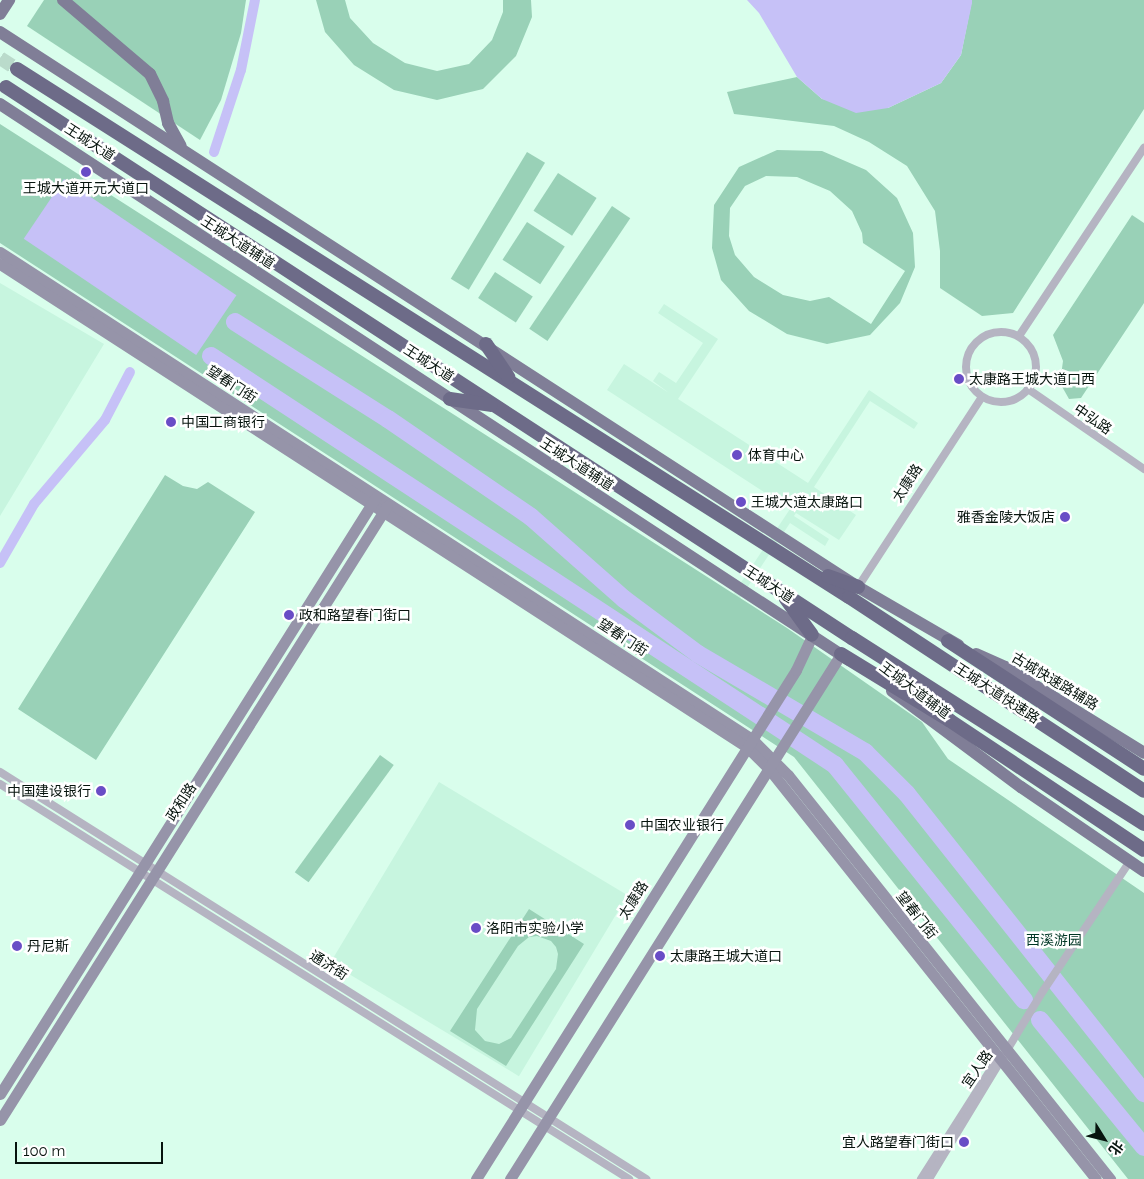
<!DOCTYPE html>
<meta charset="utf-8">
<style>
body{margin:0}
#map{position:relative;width:1144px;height:1179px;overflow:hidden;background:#d9feec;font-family:Raleway,"Noto Sans SC",sans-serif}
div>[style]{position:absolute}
.built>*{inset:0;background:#c7f5df;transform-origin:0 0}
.green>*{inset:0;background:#99d1b7;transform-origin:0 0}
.water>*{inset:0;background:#c6c1f7;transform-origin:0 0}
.canal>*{height:10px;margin:-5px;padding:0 5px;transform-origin:5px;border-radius:5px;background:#c6c1f7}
.river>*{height:18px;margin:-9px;padding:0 9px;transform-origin:9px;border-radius:9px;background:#c6c1f7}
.highway-tunnel>*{height:14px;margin-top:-7px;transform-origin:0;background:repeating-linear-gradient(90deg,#badbcb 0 14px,transparent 0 21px)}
.street>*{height:8px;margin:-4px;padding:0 4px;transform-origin:4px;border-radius:4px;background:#b5b4c2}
.street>.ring{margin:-4px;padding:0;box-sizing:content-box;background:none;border:8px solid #b5b4c2;border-radius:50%}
.secondary>*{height:11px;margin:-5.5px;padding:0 5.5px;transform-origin:5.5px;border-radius:5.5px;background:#9694a9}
.primary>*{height:12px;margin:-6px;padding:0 6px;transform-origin:6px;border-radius:6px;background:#807e97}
.highway>*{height:14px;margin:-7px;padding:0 7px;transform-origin:7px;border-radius:7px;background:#6d6b88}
.dots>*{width:14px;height:14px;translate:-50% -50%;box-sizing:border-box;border:2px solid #fff;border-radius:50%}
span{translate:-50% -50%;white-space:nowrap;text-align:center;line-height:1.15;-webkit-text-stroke:5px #fff;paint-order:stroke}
.street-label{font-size:14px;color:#07140e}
.poi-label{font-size:14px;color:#07140e}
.left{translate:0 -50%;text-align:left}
.right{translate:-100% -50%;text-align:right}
.park-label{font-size:14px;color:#003725}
.north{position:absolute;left:1079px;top:1114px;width:50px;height:50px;-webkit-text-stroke:4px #fff;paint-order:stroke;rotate:126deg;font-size:14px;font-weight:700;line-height:20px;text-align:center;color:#07140e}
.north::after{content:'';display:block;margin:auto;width:18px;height:22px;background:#07140e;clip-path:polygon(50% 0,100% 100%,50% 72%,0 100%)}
.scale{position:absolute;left:15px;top:1142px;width:148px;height:22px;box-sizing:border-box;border:2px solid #07140e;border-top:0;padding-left:6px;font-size:15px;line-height:18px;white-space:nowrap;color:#07140e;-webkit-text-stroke:4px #fff;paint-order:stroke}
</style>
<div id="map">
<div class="built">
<div style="clip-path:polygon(0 283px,104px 344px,0 516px)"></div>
<div style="clip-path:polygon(664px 304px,718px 339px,678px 399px,808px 483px,869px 390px,918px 423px,914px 429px,870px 401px,814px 487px,856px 515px,839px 540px,796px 513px,794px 516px,829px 539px,825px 546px,790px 523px,733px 609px,722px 611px,790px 509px,607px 390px,624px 364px,669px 393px,653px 381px,659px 372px,676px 383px,703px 343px,658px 313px)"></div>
<div style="left:439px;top:782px;width:220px;height:211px;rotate:31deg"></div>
</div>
<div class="green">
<div style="clip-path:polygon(44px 0,246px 0,241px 33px,221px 100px,200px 140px,27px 26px)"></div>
<div style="clip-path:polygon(316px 0,345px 0,350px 18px,373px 43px,405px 63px,437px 71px,469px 64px,492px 40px,503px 12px,503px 0,531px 0,532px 17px,516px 56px,483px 89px,437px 100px,394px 90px,354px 65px,325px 32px)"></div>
<div style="clip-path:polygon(972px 0,1144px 0,1144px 109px,1013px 313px,982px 316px,940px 288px,940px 251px,935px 211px,907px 166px,869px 142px,834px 126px,734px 114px,727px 92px,797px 77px,822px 99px,888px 108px,941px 83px,961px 55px)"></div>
<div style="clip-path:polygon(0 124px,787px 628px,922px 722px,948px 759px,1144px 893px,1144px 1179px,1128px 1179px,794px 757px,0 243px)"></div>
<div style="clip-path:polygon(evenodd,777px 150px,822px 151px,866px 170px,897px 198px,913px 233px,915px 267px,900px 303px,870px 335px,827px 344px,787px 334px,749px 311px,721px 280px,712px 248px,714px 205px,739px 167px,777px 150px,766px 176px,797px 177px,830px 191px,852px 211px,862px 233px,863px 243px,905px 271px,871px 324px,829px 297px,810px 301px,783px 295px,754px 277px,735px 255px,729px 236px,730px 208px,745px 186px,766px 176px)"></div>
<div style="left:527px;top:152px;width:21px;height:148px;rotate:31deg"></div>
<div style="left:558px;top:173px;width:46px;height:45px;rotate:33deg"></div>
<div style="left:612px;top:206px;width:22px;height:148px;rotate:34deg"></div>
<div style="clip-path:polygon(1132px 215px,1144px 223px,1144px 303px,1081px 398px,1069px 399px,1060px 383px,1063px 361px,1053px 335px)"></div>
<div style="left:527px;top:222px;width:45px;height:45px;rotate:33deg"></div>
<div style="left:495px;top:272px;width:45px;height:31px;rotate:33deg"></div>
<div style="clip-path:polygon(165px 475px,183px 486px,197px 489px,208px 482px,255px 512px,96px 760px,18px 709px)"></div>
<div style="left:380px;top:755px;width:17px;height:145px;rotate:36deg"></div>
<div style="clip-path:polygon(evenodd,529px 909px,584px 944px,506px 1066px,450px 1031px,529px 909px,537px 936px,551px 941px,556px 947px,558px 954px,556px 969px,511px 1038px,499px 1044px,485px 1041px,475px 1030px,477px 1009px,518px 946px,529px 937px,537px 936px)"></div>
</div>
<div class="water">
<div style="clip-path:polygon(747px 0,972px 0,972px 3px,961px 55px,941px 83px,888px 108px,856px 113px,822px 99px,797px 77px,759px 13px)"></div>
<div style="left:64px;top:179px;width:208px;height:72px;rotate:34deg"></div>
</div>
<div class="canal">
<div style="left:214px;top:152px;width:86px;rotate:-71.8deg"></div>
<div style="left:241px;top:70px;width:71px;rotate:-78.7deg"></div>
<div style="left:0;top:563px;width:68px;rotate:-60deg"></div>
<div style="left:34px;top:504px;width:110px;rotate:-49.8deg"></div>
<div style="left:105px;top:420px;width:54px;rotate:-62.5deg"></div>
</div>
<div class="river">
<div style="left:235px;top:322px;width:181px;rotate:32.4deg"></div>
<div style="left:388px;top:419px;width:173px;rotate:34.4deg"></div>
<div style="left:531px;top:517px;width:124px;rotate:41.4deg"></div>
<div style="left:624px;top:599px;width:92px;rotate:36.6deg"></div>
<div style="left:698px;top:654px;width:194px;rotate:30.4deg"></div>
<div style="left:865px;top:752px;width:59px;rotate:45deg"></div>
<div style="left:907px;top:794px;width:382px;rotate:51.6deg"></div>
<div style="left:211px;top:356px;width:746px;rotate:33.24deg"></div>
<div style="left:835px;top:765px;width:302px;rotate:51.2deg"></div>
<div style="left:1040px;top:1020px;width:164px;rotate:50.7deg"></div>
</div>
<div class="highway-tunnel">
<div style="left:0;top:58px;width:20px;rotate:33deg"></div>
</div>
<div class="street">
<div class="ring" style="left:966px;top:332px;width:62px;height:62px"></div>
<div style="left:1019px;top:336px;width:226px;rotate:-56.4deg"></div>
<div style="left:1028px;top:389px;width:141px;rotate:34.6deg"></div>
<div style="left:858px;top:587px;width:227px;rotate:-56.9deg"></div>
<div style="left:0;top:772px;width:764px;rotate:32.21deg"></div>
<div style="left:0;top:784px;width:743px;rotate:32.13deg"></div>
<div style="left:921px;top:1179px;width:147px;rotate:-57.5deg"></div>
<div style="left:929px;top:1179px;width:220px;rotate:-58.8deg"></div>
<div style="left:1043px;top:991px;width:156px;rotate:-56.2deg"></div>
</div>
<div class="secondary">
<div style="left:0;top:252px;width:896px;rotate:32.93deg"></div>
<div style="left:752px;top:739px;width:51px;rotate:45deg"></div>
<div style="left:788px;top:775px;width:517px;rotate:51.44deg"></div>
<div style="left:0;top:264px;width:890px;rotate:32.89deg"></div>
<div style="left:747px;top:747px;width:31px;rotate:45deg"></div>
<div style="left:769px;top:769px;width:524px;rotate:51.43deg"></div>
<div style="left:0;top:1094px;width:706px;rotate:-57.8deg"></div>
<div style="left:0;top:1120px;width:726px;rotate:-57.78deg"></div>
<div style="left:476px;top:1179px;width:601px;rotate:-57.84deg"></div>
<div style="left:796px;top:670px;width:38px;rotate:-65deg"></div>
<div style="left:510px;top:1179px;width:621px;rotate:-57.77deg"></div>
</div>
<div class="primary">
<div style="left:63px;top:0;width:114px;rotate:40.4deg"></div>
<div style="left:150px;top:74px;width:30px;rotate:64deg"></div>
<div style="left:163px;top:101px;width:23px;rotate:77deg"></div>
<div style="left:168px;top:123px;width:26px;rotate:61deg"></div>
<div style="left:0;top:14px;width:17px;rotate:-57deg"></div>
<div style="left:0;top:32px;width:1022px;rotate:32.9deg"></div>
<div style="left:858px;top:587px;width:116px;rotate:30.1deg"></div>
<div style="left:0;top:104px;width:1015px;rotate:33.22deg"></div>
<div style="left:976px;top:654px;width:32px;rotate:24deg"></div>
<div style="left:1005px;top:667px;width:163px;rotate:31.7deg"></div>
<div style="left:892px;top:691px;width:161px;rotate:36.7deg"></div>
<div style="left:1021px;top:787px;width:149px;rotate:34.3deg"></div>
</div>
<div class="highway">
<div style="left:17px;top:69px;width:985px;rotate:32.4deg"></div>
<div style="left:849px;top:597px;width:353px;rotate:33.3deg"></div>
<div style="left:6px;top:87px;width:1010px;rotate:33.08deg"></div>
<div style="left:852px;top:638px;width:346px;rotate:32.5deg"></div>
<div style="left:486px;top:344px;width:40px;rotate:56deg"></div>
<div style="left:450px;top:399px;width:41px;rotate:8.3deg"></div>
<div style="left:828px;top:576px;width:32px;rotate:20deg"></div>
<div style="left:786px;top:599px;width:44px;rotate:54.2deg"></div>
<div style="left:948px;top:641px;width:234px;rotate:33.1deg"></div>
<div style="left:841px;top:654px;width:127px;rotate:31.4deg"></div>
<div style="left:949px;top:720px;width:234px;rotate:33.7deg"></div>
</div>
<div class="dots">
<div style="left:86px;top:172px;background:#694dc6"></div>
<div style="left:959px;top:379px;background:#694dc6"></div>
<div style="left:171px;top:422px;background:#694dc6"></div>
<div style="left:737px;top:455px;background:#694dc6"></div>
<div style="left:741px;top:502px;background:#694dc6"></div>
<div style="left:1065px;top:517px;background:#694dc6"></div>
<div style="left:289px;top:615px;background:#694dc6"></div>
<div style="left:101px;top:791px;background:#694dc6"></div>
<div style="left:630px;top:825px;background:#694dc6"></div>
<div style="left:476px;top:928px;background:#694dc6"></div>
<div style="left:17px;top:946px;background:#694dc6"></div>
<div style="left:660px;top:956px;background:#694dc6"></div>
<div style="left:964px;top:1142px;background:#694dc6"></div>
</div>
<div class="street-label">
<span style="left:90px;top:142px;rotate:33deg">王城大道</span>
<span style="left:238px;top:242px;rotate:33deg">王城大道辅道</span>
<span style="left:429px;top:363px;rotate:33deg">王城大道</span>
<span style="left:232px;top:384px;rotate:33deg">望春门街</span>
<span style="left:1093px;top:419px;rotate:34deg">中弘路</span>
<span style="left:577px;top:464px;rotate:33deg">王城大道辅道</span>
<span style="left:907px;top:483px;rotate:-57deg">太康路</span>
<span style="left:769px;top:584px;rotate:33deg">王城大道</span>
<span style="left:623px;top:637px;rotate:33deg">望春门街</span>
<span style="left:1055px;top:681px;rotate:31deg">古城快速路辅路</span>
<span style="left:915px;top:690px;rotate:37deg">王城大道辅道</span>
<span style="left:997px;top:693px;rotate:33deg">王城大道快速路</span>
<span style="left:181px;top:802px;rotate:-57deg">政和路</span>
<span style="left:633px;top:900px;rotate:-58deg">太康路</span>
<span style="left:917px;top:915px;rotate:52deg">望春门街</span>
<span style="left:329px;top:965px;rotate:32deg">通济街</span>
<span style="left:977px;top:1069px;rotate:-55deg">宜人路</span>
</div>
<div class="poi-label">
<span style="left:86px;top:188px">王城大道开元大道口</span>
<span class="left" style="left:969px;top:379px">太康路王城大道口西</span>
<span class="left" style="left:181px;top:422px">中国工商银行</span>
<span class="left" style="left:748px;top:455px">体育中心</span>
<span class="left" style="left:751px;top:502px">王城大道太康路口</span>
<span class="right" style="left:1055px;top:517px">雅香金陵大饭店</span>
<span class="left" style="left:299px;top:615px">政和路望春门街口</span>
<span class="right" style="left:91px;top:791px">中国建设银行</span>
<span class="left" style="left:640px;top:825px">中国农业银行</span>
<span class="left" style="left:486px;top:928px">洛阳市实验小学</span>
<span class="left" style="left:27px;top:946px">丹尼斯</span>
<span class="left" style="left:670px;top:956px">太康路王城大道口</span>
<span class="right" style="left:954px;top:1142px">宜人路望春门街口</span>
</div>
<div class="park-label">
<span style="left:1054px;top:940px">西溪游园</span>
</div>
<div class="north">北</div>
<div class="scale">100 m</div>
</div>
